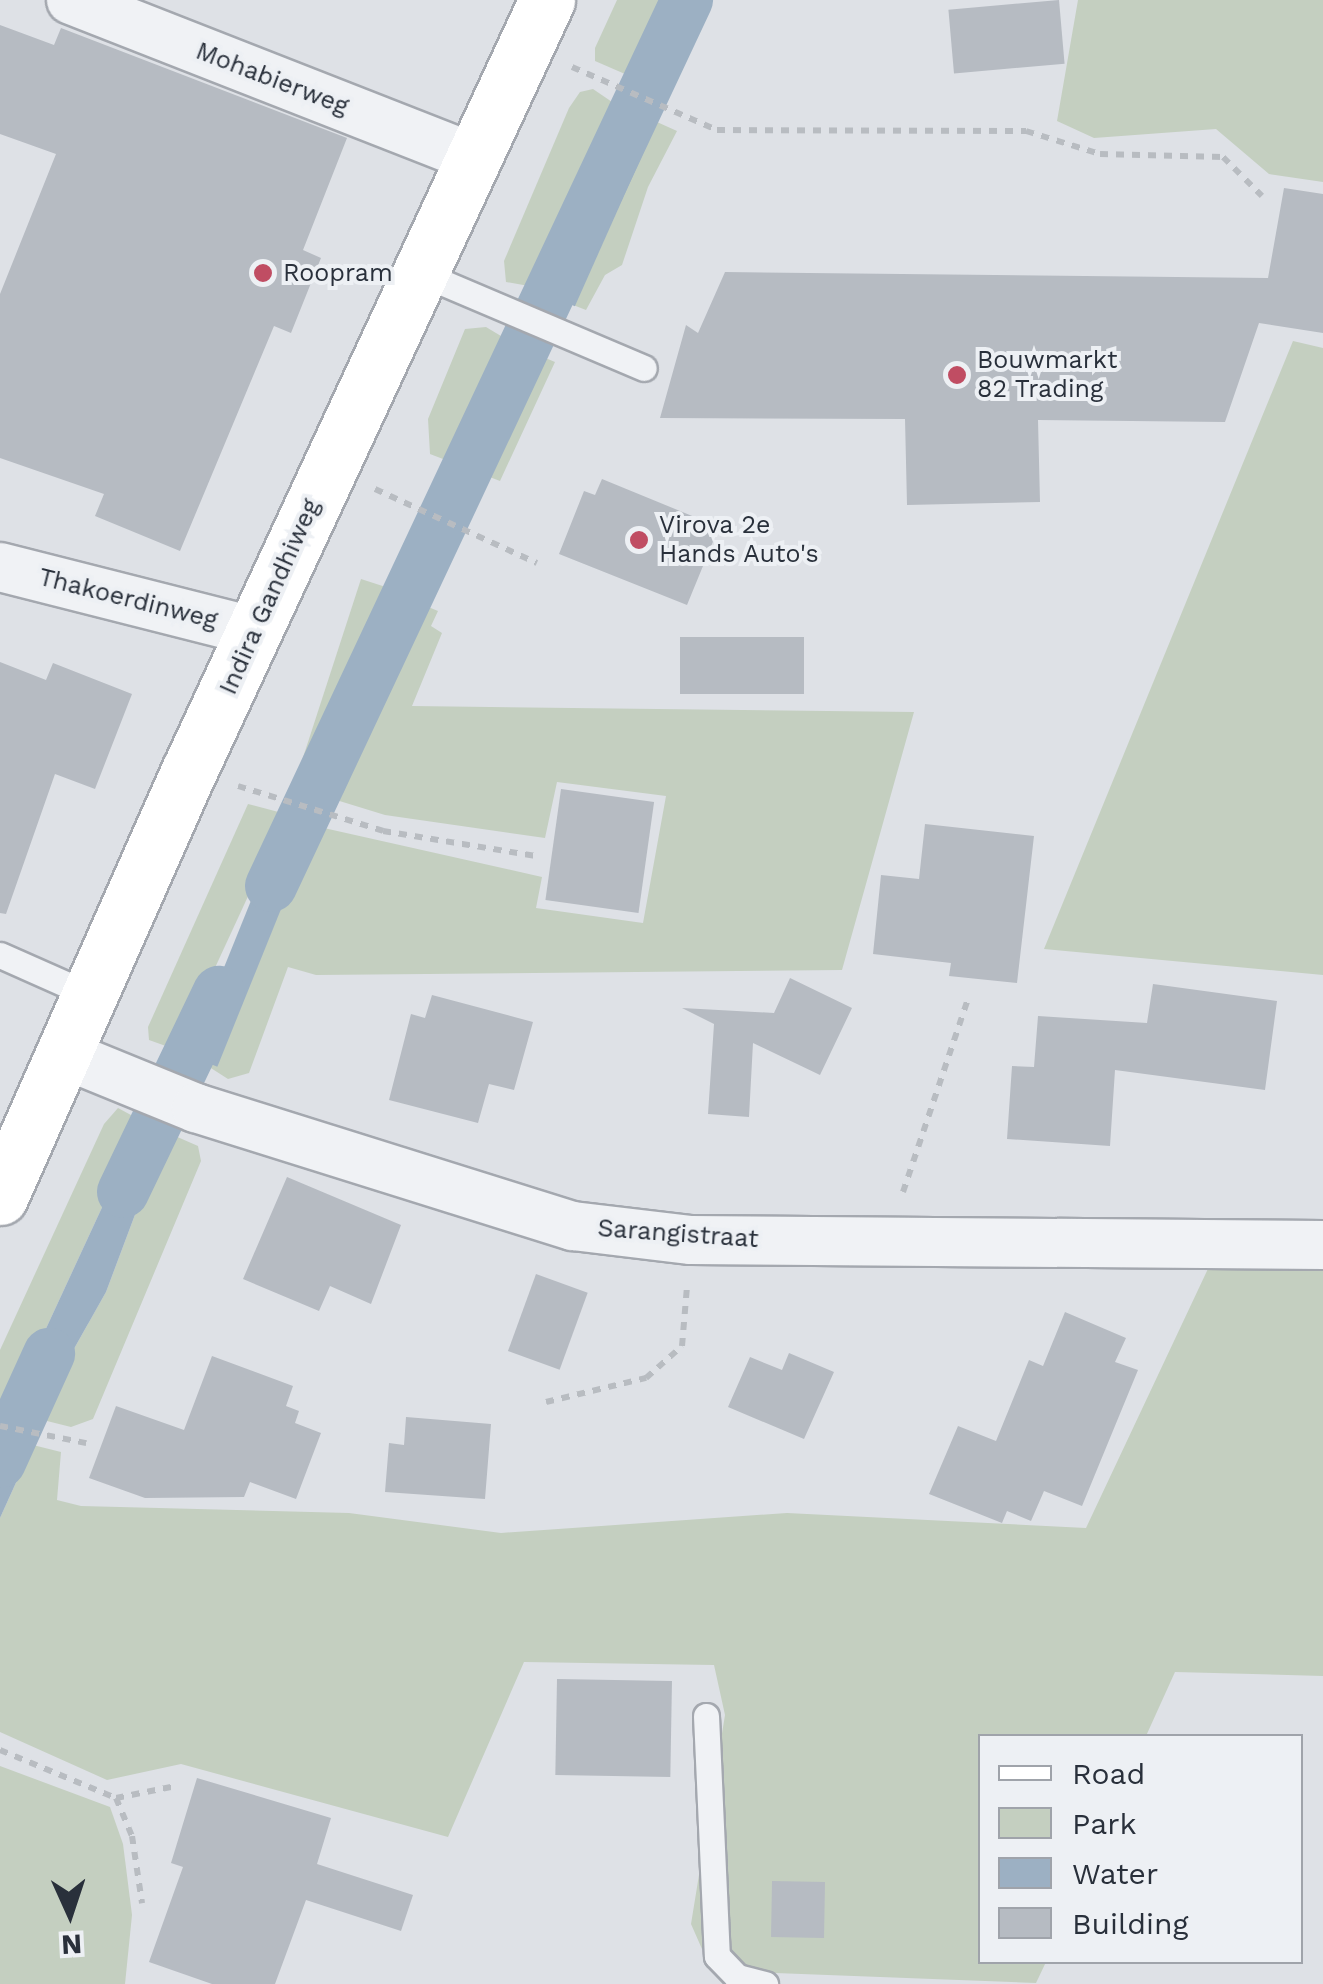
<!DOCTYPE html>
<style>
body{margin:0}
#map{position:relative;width:1323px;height:1984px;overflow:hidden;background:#dee1e6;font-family:"Work Sans",sans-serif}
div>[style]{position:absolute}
.green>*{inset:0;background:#c4cfc0;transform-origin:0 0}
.water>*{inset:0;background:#9cb0c3;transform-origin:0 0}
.canal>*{height:52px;margin:-26px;padding:0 26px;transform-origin:26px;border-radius:26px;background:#9cb0c3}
.building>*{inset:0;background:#b6bbc2;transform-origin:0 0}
.path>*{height:6px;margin-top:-3px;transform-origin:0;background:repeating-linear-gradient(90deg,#b8bcc1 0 8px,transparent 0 16px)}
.roads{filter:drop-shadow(2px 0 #a4a8af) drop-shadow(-2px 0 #a4a8af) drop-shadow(0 2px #a4a8af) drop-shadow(0 -2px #a4a8af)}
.lane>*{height:25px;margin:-12.5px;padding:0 12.5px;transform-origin:12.5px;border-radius:12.5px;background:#f0f2f5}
.street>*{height:48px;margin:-24px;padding:0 24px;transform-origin:24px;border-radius:24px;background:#f0f2f5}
.primary>*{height:55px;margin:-27.5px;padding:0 27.5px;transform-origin:27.5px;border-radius:27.5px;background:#fff}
.dots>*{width:28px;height:28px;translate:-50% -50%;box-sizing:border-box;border:5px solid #edf0f4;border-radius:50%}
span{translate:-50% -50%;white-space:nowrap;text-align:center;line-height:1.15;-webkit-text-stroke:8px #edf0f4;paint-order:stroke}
.street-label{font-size:25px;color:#29303b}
.poi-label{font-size:25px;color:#29303b}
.left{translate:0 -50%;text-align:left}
.legend{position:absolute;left:978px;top:1734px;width:325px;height:230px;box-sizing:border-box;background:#edf0f4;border:2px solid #9fa3aa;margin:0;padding:12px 18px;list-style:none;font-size:30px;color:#29303b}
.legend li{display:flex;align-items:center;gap:20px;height:50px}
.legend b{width:50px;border:2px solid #9fa3aa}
.north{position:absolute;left:20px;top:1864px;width:100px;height:100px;-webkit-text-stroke:8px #edf0f4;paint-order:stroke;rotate:177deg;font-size:28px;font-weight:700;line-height:40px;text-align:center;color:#29303b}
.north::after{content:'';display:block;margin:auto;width:35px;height:45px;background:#29303b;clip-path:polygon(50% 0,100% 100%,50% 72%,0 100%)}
</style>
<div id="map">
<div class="green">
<div style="clip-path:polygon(617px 0,660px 0,625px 74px,595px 61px,595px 48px)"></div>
<div style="clip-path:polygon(1078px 0,1323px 0,1323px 182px,1269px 174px,1216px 129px,1094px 138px,1057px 121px)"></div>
<div style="clip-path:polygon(593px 89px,615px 104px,529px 286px,506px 282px,504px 261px,569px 108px,580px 92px)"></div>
<div style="clip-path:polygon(657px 122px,677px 131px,648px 187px,622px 265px,605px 275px,586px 310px,568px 303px)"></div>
<div style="clip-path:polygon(486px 327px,506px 339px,455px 449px,493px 467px,543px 357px,555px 362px,500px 481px,430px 454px,428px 419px,465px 329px)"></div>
<div style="clip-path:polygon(1293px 341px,1323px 348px,1323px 975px,1044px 949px)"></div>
<div style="left:361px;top:579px;width:39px;height:216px;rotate:18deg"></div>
<div style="clip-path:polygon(421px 604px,438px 611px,431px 626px,442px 633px,412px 706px,914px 712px,842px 970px,316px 975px,288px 967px,249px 1073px,228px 1079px,203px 1063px,315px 826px,542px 877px,536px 908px,643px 923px,666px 796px,557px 782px,545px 838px,385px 815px,333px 799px,343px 792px)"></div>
<div style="clip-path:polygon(248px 804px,286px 814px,177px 1050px,149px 1040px,148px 1027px)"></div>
<div style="clip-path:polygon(118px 1108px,142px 1121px,6px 1415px,0 1414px,0 1350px,104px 1124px)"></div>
<div style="clip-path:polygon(166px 1132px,198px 1146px,201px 1161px,93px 1419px,71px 1427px,35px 1418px,106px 1292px)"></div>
<div style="clip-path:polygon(1214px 1256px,1323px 1257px,1323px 1676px,1175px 1672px,1146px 1736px,981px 1736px,981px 1962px,1046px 1962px,1036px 1983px,748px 1972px,702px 1949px,691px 1924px,725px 1715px,714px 1665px,524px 1662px,448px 1837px,181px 1764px,107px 1780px,0 1732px,0 1518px,33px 1445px,61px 1452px,57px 1500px,81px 1506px,349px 1513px,501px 1533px,787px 1513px,1086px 1528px)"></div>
<div style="clip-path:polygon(0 1766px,110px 1807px,123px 1844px,132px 1915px,125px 1984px,0 1984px)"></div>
</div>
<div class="water">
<div style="clip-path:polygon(660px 0,704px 0,697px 36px,672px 87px,662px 92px,625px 74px)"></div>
<div style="left:615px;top:103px;width:46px;height:202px;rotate:24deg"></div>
<div style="left:506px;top:339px;width:41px;height:122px;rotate:26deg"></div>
<div style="clip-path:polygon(398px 591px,421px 604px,415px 627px,343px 793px,333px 799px,305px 787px,312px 767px)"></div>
<div style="left:286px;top:814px;width:31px;height:260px;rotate:22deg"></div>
<div style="clip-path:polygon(142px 1121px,166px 1132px,106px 1292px,35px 1418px,6px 1415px)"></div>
<div style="clip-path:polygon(0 1437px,33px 1445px,0 1518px)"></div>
</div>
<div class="canal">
<div style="left:271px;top:886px;width:979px;rotate:-64.85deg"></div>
<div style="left:123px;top:1192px;width:222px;rotate:-64.4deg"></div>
<div style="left:0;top:1462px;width:119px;rotate:-65.6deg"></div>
</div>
<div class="building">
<div style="left:1059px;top:0;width:64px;height:111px;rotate:85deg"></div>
<div style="clip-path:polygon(0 25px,54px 45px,61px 28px,347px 138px,303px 250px,321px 258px,291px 333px,274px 326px,180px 551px,95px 516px,104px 494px,0 458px,0 294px,56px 154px,0 134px)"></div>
<div style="clip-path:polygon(1284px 188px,1323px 194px,1323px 333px,1259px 323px,1225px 422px,1038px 420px,1040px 502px,907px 505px,905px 419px,660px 418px,686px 325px,698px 333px,725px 272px,1268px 278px)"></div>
<div style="clip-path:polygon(602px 479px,719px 527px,687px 605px,559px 554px,584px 491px,595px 495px)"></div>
<div style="left:804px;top:637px;width:57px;height:124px;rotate:90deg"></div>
<div style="clip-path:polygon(0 662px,46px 680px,53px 663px,132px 694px,95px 789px,55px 774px,6px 914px,0 913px)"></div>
<div style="left:561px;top:789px;width:94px;height:112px;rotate:8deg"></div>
<div style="clip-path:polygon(925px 824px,1034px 836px,1017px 983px,949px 976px,951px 963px,873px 954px,881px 875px,919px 879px)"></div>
<div style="clip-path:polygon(790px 978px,852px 1008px,820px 1075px,753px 1043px,749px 1117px,708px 1114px,714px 1024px,682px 1008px,774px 1013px)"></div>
<div style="clip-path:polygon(1153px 984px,1277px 1001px,1265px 1090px,1115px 1070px,1110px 1146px,1007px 1139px,1012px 1066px,1034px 1067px,1038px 1016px,1147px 1023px)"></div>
<div style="clip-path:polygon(432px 995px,533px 1022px,514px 1090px,489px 1084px,478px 1123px,389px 1100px,411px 1014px,425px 1018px)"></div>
<div style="clip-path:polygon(287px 1177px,401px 1225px,371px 1304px,330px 1286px,319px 1311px,243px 1279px)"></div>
<div style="left:536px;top:1274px;width:55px;height:82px;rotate:20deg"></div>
<div style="clip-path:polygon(1065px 1312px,1126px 1338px,1115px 1362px,1138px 1370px,1082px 1506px,1044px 1491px,1031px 1521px,1007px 1511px,1002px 1523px,929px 1494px,958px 1426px,996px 1441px,1029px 1360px,1043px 1366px)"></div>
<div style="clip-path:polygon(789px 1353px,834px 1372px,804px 1439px,728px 1407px,750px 1357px,782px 1370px)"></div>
<div style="clip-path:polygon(212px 1356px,293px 1386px,286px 1406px,299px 1411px,295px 1423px,321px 1433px,296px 1499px,250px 1482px,244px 1497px,145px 1498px,89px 1478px,116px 1406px,184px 1430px)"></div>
<div style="clip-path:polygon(406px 1417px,491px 1424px,485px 1499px,385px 1492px,389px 1443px,404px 1445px)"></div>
<div style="left:557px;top:1679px;width:115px;height:96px;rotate:1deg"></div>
<div style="clip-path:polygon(197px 1778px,331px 1818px,317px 1864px,413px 1895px,401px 1931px,306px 1900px,275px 1984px,212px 1984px,149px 1962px,183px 1867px,171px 1863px)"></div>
<div style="left:825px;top:1882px;width:56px;height:53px;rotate:91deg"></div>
</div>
<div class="path">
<div style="left:572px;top:67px;width:158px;rotate:23.5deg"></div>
<div style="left:717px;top:130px;width:309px;rotate:0.2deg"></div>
<div style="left:1026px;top:131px;width:77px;rotate:17.3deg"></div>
<div style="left:1100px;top:154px;width:123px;rotate:1.4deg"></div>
<div style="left:1223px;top:157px;width:55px;rotate:45deg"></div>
<div style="left:375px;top:489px;width:178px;rotate:24.6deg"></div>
<div style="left:238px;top:786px;width:152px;rotate:17.2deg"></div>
<div style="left:383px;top:831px;width:155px;rotate:9.3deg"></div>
<div style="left:903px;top:1192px;width:207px;rotate:-71.4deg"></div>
<div style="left:546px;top:1402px;width:103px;rotate:-13.5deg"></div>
<div style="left:646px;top:1378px;width:48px;rotate:-41.6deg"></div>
<div style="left:682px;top:1346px;width:59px;rotate:-85.2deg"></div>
<div style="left:0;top:1426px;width:88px;rotate:11.2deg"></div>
<div style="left:0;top:1750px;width:126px;rotate:22.5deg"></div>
<div style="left:116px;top:1798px;width:61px;rotate:-11.3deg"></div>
<div style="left:116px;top:1798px;width:41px;rotate:67.2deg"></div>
<div style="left:132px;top:1836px;width:68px;rotate:81.5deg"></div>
</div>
<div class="roads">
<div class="lane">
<div style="left:420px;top:273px;width:243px;rotate:23deg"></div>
<div style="left:0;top:955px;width:96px;rotate:23.9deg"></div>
<div style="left:706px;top:1716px;width:240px;rotate:87.4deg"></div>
<div style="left:717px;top:1956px;width:29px;rotate:46deg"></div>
<div style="left:737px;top:1977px;width:29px;rotate:14deg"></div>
</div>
<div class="street">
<div style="left:71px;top:0;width:433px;rotate:21.4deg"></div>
<div style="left:0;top:567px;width:264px;rotate:14.2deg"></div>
<div style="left:61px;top:1053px;width:146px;rotate:22.2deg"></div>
<div style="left:196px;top:1108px;width:395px;rotate:17.4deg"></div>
<div style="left:573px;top:1226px;width:119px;rotate:6.8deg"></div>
<div style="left:691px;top:1240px;width:632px;rotate:0.45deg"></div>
</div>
<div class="primary">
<div style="left:0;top:1197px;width:466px;rotate:-66.1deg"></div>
<div style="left:189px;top:771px;width:850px;rotate:-65.09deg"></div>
</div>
</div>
<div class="dots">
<div style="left:263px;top:273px;background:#c04d63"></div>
<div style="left:957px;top:375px;background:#c04d63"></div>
<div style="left:639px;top:540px;background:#c04d63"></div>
</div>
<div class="street-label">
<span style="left:272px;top:79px;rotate:21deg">Mohabierweg</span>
<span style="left:270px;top:597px;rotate:-66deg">Indira Gandhiweg</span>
<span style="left:128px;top:599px;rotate:14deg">Thakoerdinweg</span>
<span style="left:678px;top:1234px;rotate:4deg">Sarangistraat</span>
</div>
<div class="poi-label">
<span class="left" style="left:283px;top:273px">Roopram</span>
<span class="left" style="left:977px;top:375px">Bouwmarkt<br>82 Trading</span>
<span class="left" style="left:659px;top:540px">Virova 2e<br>Hands Auto's</span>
</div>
<ul class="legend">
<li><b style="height:12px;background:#fff"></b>Road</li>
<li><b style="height:28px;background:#c4cfc0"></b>Park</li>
<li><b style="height:28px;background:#9cb0c3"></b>Water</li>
<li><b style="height:28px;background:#b6bbc2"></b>Building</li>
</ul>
<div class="north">N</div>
</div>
